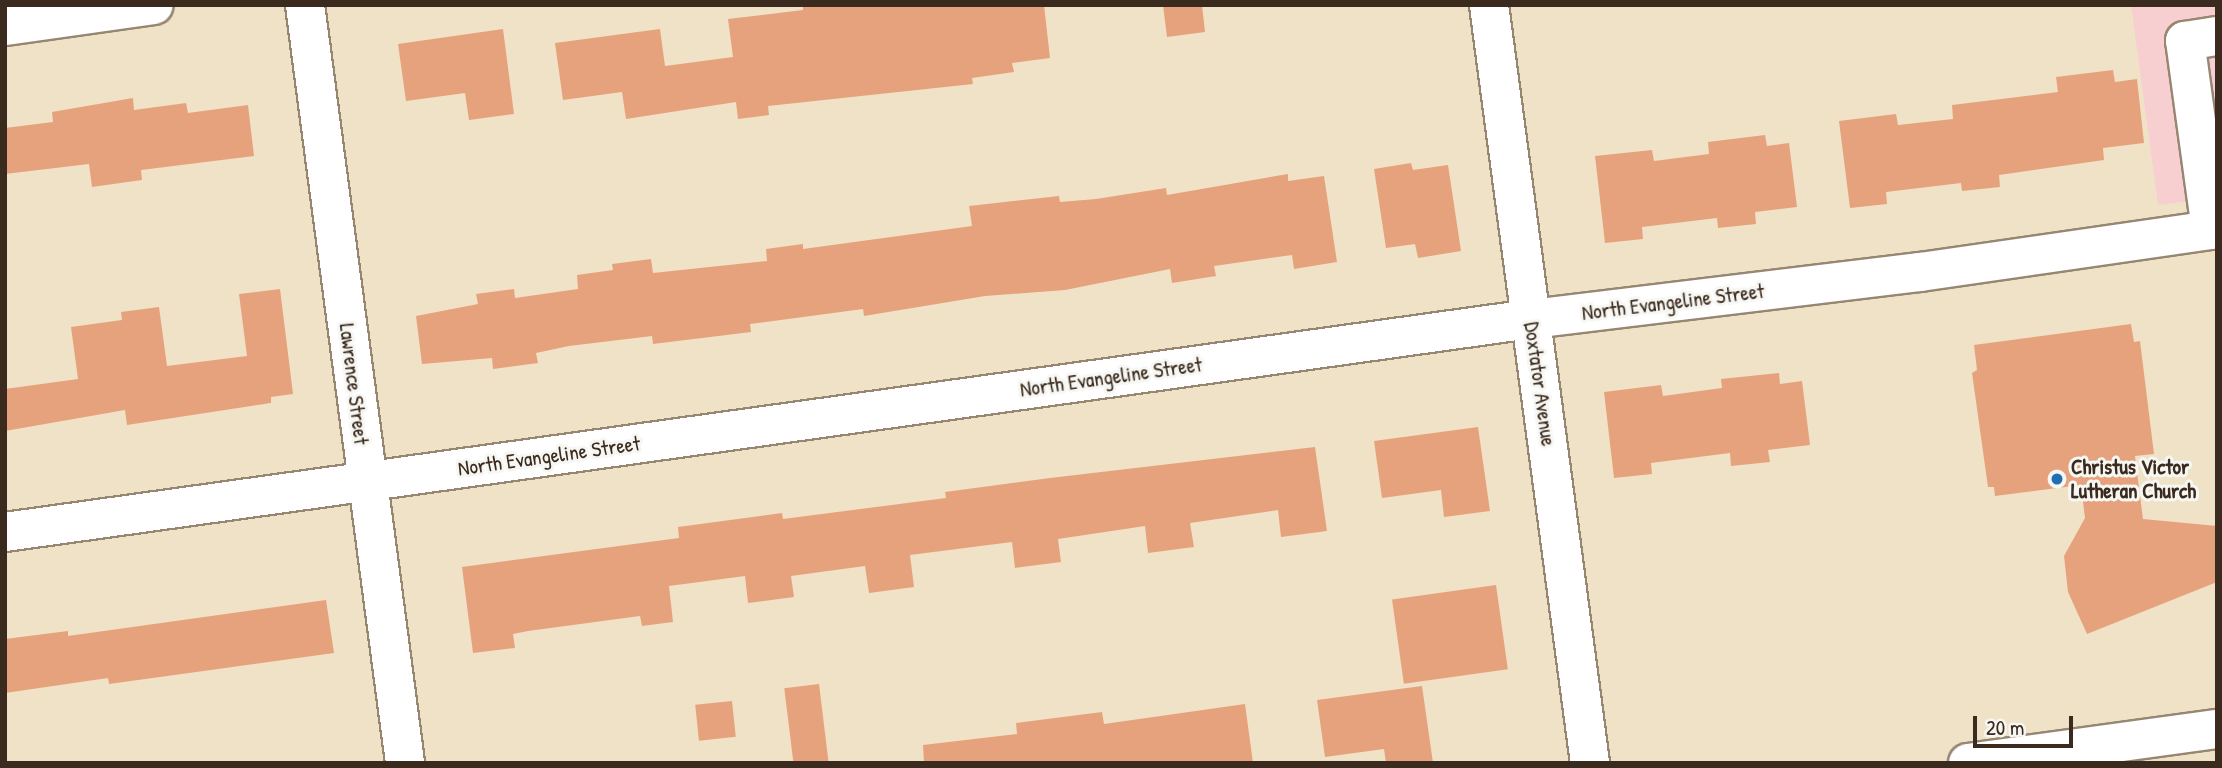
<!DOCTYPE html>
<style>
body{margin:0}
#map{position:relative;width:2222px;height:768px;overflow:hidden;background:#f0e2c7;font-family:"Patrick Hand",sans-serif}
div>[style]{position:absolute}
.built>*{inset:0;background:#f7cfd1}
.building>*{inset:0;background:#e6a27d;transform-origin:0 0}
.roads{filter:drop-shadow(2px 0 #968672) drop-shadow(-2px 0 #968672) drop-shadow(0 2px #968672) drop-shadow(0 -2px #968672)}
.minor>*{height:38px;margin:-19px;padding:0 19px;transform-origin:19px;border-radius:19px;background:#fff}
.dots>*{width:19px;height:19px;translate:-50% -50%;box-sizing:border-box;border:4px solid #f6f6f2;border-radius:50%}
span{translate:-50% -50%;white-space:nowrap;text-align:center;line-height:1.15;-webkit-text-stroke:6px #f6f6f2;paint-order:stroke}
.street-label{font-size:21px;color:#3b2a1e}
.poi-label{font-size:21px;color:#3b2a1e;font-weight:700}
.left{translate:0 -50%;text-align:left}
.frame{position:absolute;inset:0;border:7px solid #3b2a1e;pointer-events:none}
.scale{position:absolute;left:1973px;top:716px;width:100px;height:32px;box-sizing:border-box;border:4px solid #3b2a1e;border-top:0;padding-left:9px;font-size:21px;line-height:24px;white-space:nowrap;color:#3b2a1e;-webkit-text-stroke:5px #f6f6f2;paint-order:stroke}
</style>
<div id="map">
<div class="built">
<div style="clip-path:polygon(2131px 5px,2217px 5px,2217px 198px,2158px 205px)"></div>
</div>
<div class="building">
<div style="clip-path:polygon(803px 5px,1044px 5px,1050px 58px,1012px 63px,1014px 72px,972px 78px,973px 84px,768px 106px,769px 115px,738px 119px,736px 102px,626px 119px,622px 92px,563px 100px,555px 43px,660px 29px,665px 66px,733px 57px,728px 19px,803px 10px)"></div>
<div style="clip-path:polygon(1163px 5px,1202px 5px,1205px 32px,1167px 37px)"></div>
<div style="clip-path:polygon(503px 29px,514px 114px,469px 120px,465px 93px,406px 101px,398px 44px)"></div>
<div style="clip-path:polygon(2113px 70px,2115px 82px,2137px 79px,2144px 143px,2103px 148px,2104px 160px,1999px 175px,2000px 187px,1962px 191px,1961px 183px,1886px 192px,1887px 204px,1850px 208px,1839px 121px,1896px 114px,1898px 125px,1953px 119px,1952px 105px,2058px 92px,2056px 77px)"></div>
<div style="clip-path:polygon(133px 98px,134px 110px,186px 103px,188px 113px,248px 105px,254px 156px,141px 170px,142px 180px,92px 187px,89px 164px,5px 174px,5px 128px,53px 122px,52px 112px)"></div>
<div style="clip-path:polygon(1765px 135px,1767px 146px,1789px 143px,1797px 207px,1755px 212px,1756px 224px,1718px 228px,1717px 218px,1642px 227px,1643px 239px,1605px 243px,1595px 156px,1652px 150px,1654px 161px,1709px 154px,1708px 142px)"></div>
<div style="clip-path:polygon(1411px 163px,1413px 170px,1448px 165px,1461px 251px,1418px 258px,1415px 244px,1386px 248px,1374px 169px)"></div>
<div style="clip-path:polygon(1288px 174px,1288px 181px,1324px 176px,1337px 262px,1294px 269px,1292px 255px,1214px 266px,1216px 276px,1172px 283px,1170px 269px,1065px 290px,985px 296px,864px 316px,863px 309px,750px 324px,751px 332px,653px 344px,652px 336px,569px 346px,536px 353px,538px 363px,493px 369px,492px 358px,422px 364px,416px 316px,478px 304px,476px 294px,514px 289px,515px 298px,578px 289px,577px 275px,613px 270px,612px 264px,651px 259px,653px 273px,767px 261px,766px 249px,803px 244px,803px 249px,972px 226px,969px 206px,1059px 196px,1060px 202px,1096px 199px,1166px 188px,1167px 195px)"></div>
<div style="clip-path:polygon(280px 289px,293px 394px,271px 397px,271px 403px,127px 425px,125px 410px,5px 431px,5px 389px,78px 379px,71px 327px,122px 320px,121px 312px,159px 307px,167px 366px,247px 356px,239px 294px)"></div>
<div style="clip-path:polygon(2131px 324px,2134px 342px,2140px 341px,2154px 454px,2135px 456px,2143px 519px,2217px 526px,2217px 582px,2087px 634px,2068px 592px,2064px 556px,2085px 518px,2081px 485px,1995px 496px,1994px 487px,1988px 487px,1972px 373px,1977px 370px,1974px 345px)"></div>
<div style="clip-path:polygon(1779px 373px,1780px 384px,1802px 381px,1810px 445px,1768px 450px,1770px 462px,1731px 466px,1730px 453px,1651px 463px,1652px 474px,1614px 478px,1604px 392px,1661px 385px,1663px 396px,1722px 388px,1721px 379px)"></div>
<div style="clip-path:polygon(1478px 427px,1490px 511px,1444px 517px,1441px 490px,1382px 498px,1374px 441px)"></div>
<div style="clip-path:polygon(1315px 447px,1327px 531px,1281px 537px,1278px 510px,1190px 523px,1194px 547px,1148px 553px,1145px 526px,1058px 539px,1061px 562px,1015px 568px,1012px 542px,910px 555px,914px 587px,869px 593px,865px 566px,791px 576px,794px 597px,748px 603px,745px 576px,669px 586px,673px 622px,642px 626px,640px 616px,528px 631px,513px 634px,515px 648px,473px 653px,462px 567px,679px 538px,678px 527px,782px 513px,783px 519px,946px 498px,945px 492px,1050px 478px)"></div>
<div style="left:1496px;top:585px;width:85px;height:105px;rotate:82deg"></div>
<div style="clip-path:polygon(326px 600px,334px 653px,109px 684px,108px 678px,5px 693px,5px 639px,68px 631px,68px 636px)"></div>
<div style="left:819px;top:684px;width:80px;height:35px;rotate:83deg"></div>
<div style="clip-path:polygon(1422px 686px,1433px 763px,1386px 763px,1384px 749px,1325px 757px,1317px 700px)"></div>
<div style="left:732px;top:701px;width:36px;height:37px;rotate:84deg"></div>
<div style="clip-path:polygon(1245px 704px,1253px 763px,924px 763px,923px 745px,1017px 734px,1016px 723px,1102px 712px,1104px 724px)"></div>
</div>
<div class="roads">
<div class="minor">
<div style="left:305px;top:5px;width:765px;rotate:82.48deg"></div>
<div style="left:1489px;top:5px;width:765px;rotate:82.41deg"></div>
<div style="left:5px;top:26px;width:150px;rotate:-8deg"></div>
<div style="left:2211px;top:230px;width:191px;rotate:-97.8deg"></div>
<div style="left:2185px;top:41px;width:32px;rotate:-9deg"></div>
<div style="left:5px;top:532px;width:1541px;rotate:-7.95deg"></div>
<div style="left:1531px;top:319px;width:392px;rotate:-6.9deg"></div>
<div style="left:1920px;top:272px;width:300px;rotate:-8.2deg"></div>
<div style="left:1968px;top:763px;width:251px;rotate:-7.8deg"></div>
</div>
</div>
<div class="dots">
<div style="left:2057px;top:479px;background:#1f6fb2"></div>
</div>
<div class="street-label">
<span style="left:1673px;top:302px;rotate:-7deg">North Evangeline Street</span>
<span style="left:1111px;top:377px;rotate:-8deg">North Evangeline Street</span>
<span style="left:354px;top:384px;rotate:83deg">Lawrence Street</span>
<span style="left:1540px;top:384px;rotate:82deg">Doxtator Avenue</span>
<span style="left:549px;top:456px;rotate:-8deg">North Evangeline Street</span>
</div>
<div class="poi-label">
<span class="left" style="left:2071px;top:479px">Christus Victor<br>Lutheran Church</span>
</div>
<div class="frame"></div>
<div class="scale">20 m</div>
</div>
